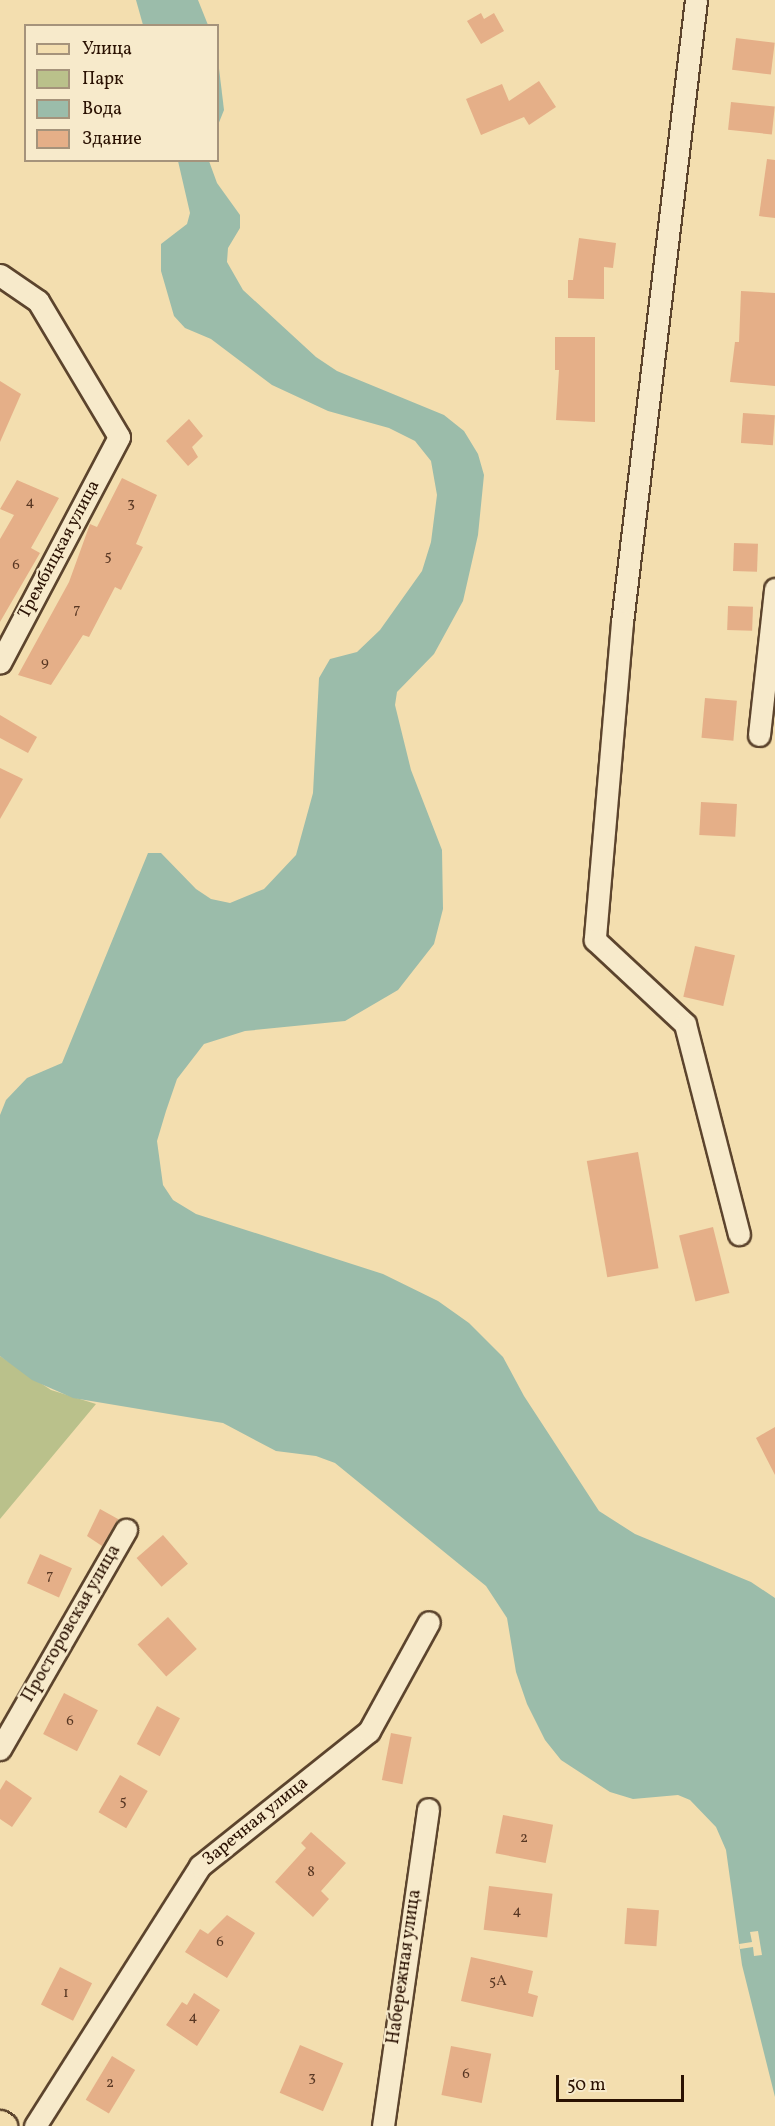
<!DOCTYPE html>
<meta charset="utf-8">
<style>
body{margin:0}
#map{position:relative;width:775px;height:2126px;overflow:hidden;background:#f3deaf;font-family:Vollkorn,serif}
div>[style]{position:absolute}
.green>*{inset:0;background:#bac18b}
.water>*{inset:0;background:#9bbcaa}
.pier>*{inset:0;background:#f3deaf}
.building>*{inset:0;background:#e5af88;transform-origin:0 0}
.roads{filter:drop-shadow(2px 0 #5c442d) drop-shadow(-2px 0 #5c442d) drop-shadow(0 2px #5c442d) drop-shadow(0 -2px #5c442d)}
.minor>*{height:21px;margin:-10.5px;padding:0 10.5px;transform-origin:10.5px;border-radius:10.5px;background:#f7eacb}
.major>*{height:27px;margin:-13.5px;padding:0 13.5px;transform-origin:13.5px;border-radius:13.5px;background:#f3deaf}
span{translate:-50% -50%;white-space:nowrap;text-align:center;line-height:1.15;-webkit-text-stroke:4.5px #f7eacb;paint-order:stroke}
.number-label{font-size:15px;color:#593824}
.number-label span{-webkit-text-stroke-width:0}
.street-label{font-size:18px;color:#2a1102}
.legend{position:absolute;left:24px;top:24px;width:195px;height:138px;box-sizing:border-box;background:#f7eacb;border:2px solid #a5937b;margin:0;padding:8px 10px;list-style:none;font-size:18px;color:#2a1102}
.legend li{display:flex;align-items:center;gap:12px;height:30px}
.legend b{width:30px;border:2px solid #a5937b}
.scale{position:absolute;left:556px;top:2075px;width:128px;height:27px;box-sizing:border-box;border:3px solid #2a1102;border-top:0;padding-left:8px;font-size:18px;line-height:21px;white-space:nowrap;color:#2a1102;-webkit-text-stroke:4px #f7eacb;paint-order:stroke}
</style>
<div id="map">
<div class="green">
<div style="clip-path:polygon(0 1356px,51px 1390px,96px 1404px,0 1519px)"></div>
</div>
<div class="water">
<div style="clip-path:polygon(136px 0,198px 0,208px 25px,143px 25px)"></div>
<div style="clip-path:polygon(218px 60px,224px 110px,218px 125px)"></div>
<div style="clip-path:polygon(178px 161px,209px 161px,217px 183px,240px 215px,240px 228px,228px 248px,227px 262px,243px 290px,316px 357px,337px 371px,444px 415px,464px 431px,478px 454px,484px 475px,478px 535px,463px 601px,434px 654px,397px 692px,395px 705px,411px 770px,442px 850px,443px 909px,434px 944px,398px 990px,345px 1021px,245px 1031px,204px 1044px,177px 1079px,166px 1111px,157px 1141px,163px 1185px,173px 1200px,196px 1214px,383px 1274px,438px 1301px,469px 1323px,503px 1357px,524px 1396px,599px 1511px,635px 1534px,751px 1582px,775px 1598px,775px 2097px,742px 1965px,726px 1850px,716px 1827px,690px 1800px,678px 1795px,633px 1799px,610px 1792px,561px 1760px,545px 1740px,527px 1704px,516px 1672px,507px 1618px,486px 1586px,335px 1463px,316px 1456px,276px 1451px,223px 1423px,73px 1398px,32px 1380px,0 1356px,0 1115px,6px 1100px,27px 1078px,62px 1063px,148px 853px,161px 853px,196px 889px,211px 899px,230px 903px,264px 889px,296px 855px,313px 793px,319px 678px,330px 659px,357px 652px,380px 630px,422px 571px,431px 542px,437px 495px,431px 461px,415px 441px,389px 428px,328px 411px,272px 385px,211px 339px,185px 328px,174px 316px,161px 271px,161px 244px,187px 224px,190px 213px)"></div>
</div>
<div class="pier">
<div style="clip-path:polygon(758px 1931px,762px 1955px,754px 1956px,753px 1947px,740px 1949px,739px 1944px,752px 1942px,750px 1932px)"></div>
</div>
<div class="building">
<div style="clip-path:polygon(481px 13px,484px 19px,494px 13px,504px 31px,481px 44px,467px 21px)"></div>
<div style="left:736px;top:38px;width:39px;height:32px;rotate:7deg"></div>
<div style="clip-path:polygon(539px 81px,556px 107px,529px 125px,524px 117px,481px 135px,466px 99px,502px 84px,509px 101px)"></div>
<div style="left:731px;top:102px;width:44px;height:28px;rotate:6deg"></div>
<div style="clip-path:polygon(767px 159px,775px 160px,775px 218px,759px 216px)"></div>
<div style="clip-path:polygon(579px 238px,616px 243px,613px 268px,604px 267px,604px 299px,568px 298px,568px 280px,573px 280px)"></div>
<div style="clip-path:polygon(741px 291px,775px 293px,775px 386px,730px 382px,735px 342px,739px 342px)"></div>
<div style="clip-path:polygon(555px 337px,595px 337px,595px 422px,556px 420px,559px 370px,555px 370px)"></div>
<div style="clip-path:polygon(0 381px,21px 394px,0 442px)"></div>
<div style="left:743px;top:413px;width:32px;height:30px;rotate:4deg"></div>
<div style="clip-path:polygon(189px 419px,203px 436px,192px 447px,198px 457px,188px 466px,166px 441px)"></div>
<div style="clip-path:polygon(122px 478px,157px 495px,136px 544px,143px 547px,121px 590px,115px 587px,89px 637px,83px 635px,51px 685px,18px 675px,69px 582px,90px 524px,97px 527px)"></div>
<div style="clip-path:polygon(17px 480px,59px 498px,31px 548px,40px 553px,0 622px,0 539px,14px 515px,0 509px)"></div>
<div style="left:734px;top:543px;width:24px;height:28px;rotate:2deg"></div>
<div style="left:728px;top:606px;width:25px;height:24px;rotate:2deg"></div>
<div style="left:705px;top:698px;width:32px;height:40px;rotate:5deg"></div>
<div style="clip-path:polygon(0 715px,37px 737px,28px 753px,0 738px)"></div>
<div style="clip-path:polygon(0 768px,23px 779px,0 819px)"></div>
<div style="left:701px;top:802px;width:36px;height:33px;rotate:3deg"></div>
<div style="left:695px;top:946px;width:41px;height:52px;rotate:13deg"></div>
<div style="left:638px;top:1152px;width:118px;height:52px;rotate:80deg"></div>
<div style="left:713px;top:1227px;width:68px;height:35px;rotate:76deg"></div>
<div style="clip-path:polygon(775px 1427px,775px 1475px,756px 1438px)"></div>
<div style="clip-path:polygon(100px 1509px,118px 1519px,102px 1546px,87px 1536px)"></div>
<div style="left:163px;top:1535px;width:38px;height:35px;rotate:49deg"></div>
<div style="left:40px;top:1554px;width:35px;height:32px;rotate:24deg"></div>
<div style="left:168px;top:1617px;width:43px;height:41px;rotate:48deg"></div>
<div style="left:64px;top:1693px;width:38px;height:46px;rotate:27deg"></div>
<div style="left:157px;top:1706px;width:26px;height:43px;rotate:28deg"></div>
<div style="left:391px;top:1733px;width:21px;height:48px;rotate:11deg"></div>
<div style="left:120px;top:1775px;width:32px;height:43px;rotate:30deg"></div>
<div style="clip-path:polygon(6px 1780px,32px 1798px,12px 1827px,0 1819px,0 1790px)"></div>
<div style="left:503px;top:1815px;width:51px;height:39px;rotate:11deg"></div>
<div style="clip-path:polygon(311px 1832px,346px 1863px,321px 1891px,329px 1899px,313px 1917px,275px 1882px,306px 1848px,301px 1843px)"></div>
<div style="left:489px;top:1886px;width:64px;height:44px;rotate:7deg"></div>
<div style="left:627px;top:1908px;width:32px;height:36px;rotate:4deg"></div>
<div style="clip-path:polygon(227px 1915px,255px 1933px,227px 1978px,185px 1952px,200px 1929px,208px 1934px)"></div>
<div style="clip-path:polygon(471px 1957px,533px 1971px,528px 1993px,538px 1996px,533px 2017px,461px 2001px)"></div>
<div style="left:60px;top:1967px;width:36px;height:42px;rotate:27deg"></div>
<div style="clip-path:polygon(194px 1993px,220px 2010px,197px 2046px,166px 2025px,182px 2002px,187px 2005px)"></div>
<div style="left:300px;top:2045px;width:47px;height:52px;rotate:23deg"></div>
<div style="left:451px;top:2046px;width:41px;height:50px;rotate:11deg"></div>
<div style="left:112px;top:2056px;width:27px;height:51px;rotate:31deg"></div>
</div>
<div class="roads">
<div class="minor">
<div style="left:696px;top:0;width:626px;rotate:96.78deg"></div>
<div style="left:622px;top:622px;width:319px;rotate:94.9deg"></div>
<div style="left:595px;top:940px;width:123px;rotate:43deg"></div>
<div style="left:685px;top:1024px;width:217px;rotate:75.6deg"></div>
<div style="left:0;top:275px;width:46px;rotate:34.4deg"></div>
<div style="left:38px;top:301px;width:158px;rotate:59.2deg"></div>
<div style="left:119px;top:437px;width:255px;rotate:117.8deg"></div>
<div style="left:759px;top:735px;width:147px;rotate:-83.7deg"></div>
<div style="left:0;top:1749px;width:253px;rotate:-60.1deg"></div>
<div style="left:35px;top:2126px;width:308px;rotate:-57.6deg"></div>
<div style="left:200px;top:1866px;width:216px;rotate:-38.6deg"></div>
<div style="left:369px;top:1731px;width:124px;rotate:-61.2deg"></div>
<div style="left:383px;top:2126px;width:320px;rotate:-81.9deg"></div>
</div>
<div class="major">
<div style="left:0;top:2124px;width:4px;rotate:34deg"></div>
</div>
</div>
<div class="number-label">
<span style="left:30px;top:503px">4</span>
<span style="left:131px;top:504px">3</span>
<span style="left:108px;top:557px">5</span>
<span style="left:16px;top:566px">6</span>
<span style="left:77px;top:610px">7</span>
<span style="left:45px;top:663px">9</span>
<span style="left:50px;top:1576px">7</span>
<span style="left:70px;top:1722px">6</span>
<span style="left:123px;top:1802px">5</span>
<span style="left:524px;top:1839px">2</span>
<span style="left:311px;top:1873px">8</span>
<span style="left:517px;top:1912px">4</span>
<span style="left:220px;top:1943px">6</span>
<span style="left:498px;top:1982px">5А</span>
<span style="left:66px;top:1994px">1</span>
<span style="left:193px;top:2018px">4</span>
<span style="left:466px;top:2075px">6</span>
<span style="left:312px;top:2078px">3</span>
<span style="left:110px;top:2084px">2</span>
</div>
<div class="street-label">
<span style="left:60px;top:550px;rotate:-62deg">Трембицкая улица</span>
<span style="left:72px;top:1624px;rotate:-60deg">Просторовская улица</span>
<span style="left:256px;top:1822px;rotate:-39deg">Заречная улица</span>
<span style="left:405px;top:1967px;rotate:-82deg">Набережная улица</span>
</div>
<ul class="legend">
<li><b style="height:8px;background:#f3deaf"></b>Улица</li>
<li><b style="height:16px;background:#bac18b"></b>Парк</li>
<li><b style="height:16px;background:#9bbcaa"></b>Вода</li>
<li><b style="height:16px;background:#e5af88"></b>Здание</li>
</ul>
<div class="scale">50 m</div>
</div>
